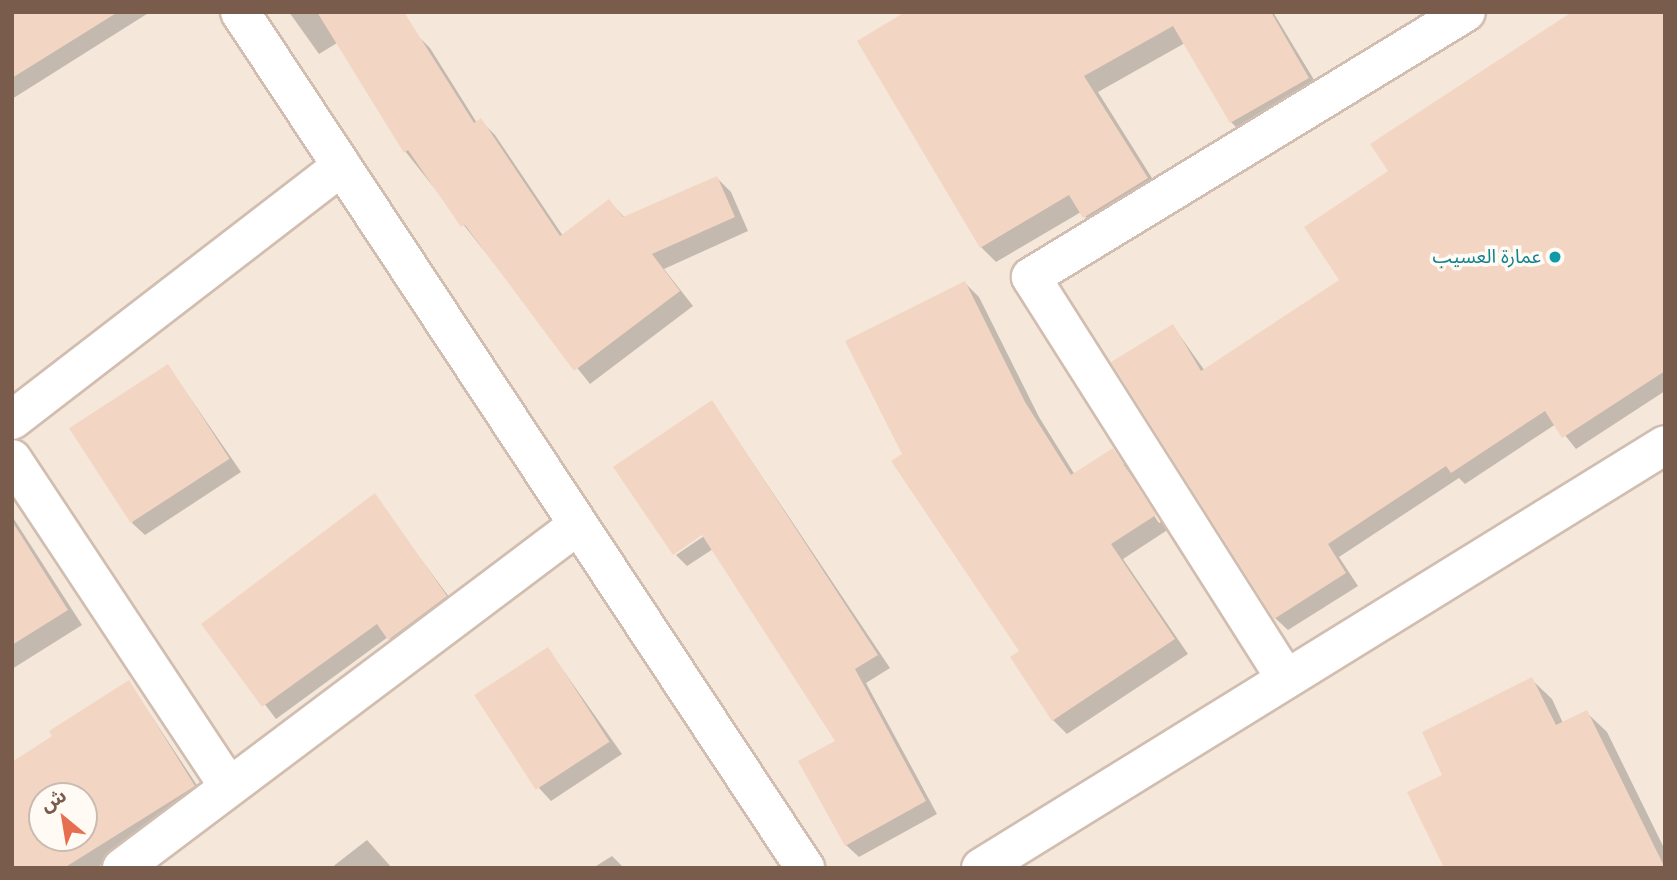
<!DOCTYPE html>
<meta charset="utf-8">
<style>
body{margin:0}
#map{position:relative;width:1677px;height:880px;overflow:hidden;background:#fdf6ec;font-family:Poppins,"Noto Sans Arabic",sans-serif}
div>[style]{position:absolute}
.residential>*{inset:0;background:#f5e8da}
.shadow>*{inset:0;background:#0003}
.building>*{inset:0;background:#f3d5c3;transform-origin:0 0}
.roads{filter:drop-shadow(2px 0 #d1beb0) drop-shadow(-2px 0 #d1beb0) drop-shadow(0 2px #d1beb0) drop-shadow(0 -2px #d1beb0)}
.minor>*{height:38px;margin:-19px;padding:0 19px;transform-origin:19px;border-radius:19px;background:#fff}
.dots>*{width:19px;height:19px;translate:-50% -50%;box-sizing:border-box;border:4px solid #fffaf3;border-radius:50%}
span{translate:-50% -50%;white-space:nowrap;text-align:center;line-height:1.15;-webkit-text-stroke:7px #fffaf3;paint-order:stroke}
.culture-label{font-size:19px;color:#0d838f}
.right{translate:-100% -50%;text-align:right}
.frame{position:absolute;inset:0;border:14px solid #7a5c4d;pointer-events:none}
.north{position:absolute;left:28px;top:782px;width:70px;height:70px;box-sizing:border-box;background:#fffaf3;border:2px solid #cabbb1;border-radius:50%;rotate:330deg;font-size:19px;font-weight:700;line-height:28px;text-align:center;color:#7a5c4d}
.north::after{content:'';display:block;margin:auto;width:24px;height:32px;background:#e76f51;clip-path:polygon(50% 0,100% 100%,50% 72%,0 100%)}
</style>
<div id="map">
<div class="residential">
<div style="clip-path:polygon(evenodd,12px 12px,1665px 12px,1665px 868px,12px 868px,12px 12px,42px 796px,84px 796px,84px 838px,42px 838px,42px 796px)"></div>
</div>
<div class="shadow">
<div style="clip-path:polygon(14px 12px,150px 12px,12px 99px)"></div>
<div style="clip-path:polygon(289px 12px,361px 12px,368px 24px,319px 54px)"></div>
<div style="clip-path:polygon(908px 12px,1273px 12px,1322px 93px,1246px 137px,1231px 122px,1185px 43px,1098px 92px,1162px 194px,1100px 232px,1081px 212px,996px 262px,981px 247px)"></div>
<div style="clip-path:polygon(1665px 12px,1665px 391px,1576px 449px,1556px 424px,1465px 484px,1459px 478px,1339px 557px,1358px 586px,1288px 630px,1275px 618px,1173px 326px,1205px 371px,1341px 280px)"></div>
<div style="clip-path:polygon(416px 34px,430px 48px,477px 123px,481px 121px,495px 135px,563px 236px,609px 201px,625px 218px,717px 178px,731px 192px,748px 231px,664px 269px,693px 306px,590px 384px,405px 151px)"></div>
<div style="clip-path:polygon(evenodd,965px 283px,979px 297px,1039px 417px,1075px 475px,1113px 450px,1169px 529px,1123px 559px,1188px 654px,1067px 734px,1053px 720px,1021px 652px,904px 454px,965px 283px,1121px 464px,1126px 464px,1162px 521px,1159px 523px,1121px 464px)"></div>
<div style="clip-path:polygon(168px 366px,241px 472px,145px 535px,132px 523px)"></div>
<div style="clip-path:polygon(712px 402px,890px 668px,866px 683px,937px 814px,859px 857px,846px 845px,837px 742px,713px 549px,687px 566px,676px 555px,710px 532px)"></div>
<div style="clip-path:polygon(374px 496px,458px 609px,402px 652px,388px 637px,276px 719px,204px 624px)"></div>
<div style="clip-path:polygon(12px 516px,82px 625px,12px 669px)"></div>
<div style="clip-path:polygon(548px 649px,622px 754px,551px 801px,539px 788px)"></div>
<div style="clip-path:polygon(1531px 679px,1552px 699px,1563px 723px,1586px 712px,1607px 732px,1665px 850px,1665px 868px,1445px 776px)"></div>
<div style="clip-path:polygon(evenodd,129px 682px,206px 799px,96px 868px,12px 868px,12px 765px,129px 682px,42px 796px,84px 796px,84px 838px,42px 838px,42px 796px)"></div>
<div style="clip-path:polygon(367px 840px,392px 868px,331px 868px)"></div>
<div style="clip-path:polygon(612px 856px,624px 868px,593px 868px)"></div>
</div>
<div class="building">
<div style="clip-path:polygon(12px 12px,118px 12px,12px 78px)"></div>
<div style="clip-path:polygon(317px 12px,404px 12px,474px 123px,481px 118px,560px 236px,609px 199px,623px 217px,717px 176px,735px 217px,652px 254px,680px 291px,574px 371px,465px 225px,461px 227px,408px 150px,404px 153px)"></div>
<div style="clip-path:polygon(905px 12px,1271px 12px,1309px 78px,1230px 123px,1173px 26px,1084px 76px,1148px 178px,1083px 218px,1069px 195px,980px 248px,857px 41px)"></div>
<div style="clip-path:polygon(1572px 12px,1665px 12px,1665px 371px,1562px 438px,1545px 411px,1451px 473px,1446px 466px,1328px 544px,1346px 573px,1274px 619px,1111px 362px,1173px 324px,1201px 371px,1339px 280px,1304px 227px,1388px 171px,1370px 144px)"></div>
<div style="clip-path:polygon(965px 281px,1025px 402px,1071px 475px,1113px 448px,1156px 515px,1111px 544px,1175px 639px,1052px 721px,1010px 657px,1019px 651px,891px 461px,902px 454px,845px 341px)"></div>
<div style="left:168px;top:364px;width:113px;height:118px;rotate:57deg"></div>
<div style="clip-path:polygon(712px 400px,878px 655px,855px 669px,926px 801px,845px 846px,798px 761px,835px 741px,702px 535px,673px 555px,613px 467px)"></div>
<div style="clip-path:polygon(375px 493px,447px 596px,388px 640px,377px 624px,262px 707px,201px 624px)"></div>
<div style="clip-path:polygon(12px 521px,68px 610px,12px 645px)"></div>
<div style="left:548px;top:647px;width:113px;height:88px;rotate:57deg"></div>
<div style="clip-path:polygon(1532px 677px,1556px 725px,1587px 710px,1665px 868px,1444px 868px,1407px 792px,1442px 775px,1422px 732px)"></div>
<div style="clip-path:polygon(evenodd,129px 680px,195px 786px,64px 868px,12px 868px,12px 762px,52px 736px,49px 731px,129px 680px,42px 796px,84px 796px,84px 838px,42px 838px,42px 796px)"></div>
</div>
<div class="roads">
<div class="minor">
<div style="left:240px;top:12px;width:1026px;rotate:56.57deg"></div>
<div style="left:12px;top:420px;width:416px;rotate:-37.6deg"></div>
<div style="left:12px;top:459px;width:393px;rotate:56.5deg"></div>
<div style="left:1286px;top:679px;width:476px;rotate:-122.4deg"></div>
<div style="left:1031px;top:277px;width:509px;rotate:-31.35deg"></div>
<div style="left:122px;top:868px;width:571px;rotate:-36.95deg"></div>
<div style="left:981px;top:868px;width:804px;rotate:-31.73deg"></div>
</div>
</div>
<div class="dots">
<div style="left:1555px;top:257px;background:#0f9aa8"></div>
</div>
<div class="culture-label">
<span class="right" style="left:1541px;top:257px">عمارة العسيب</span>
</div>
<div class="frame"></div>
<div class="north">ش</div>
</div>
